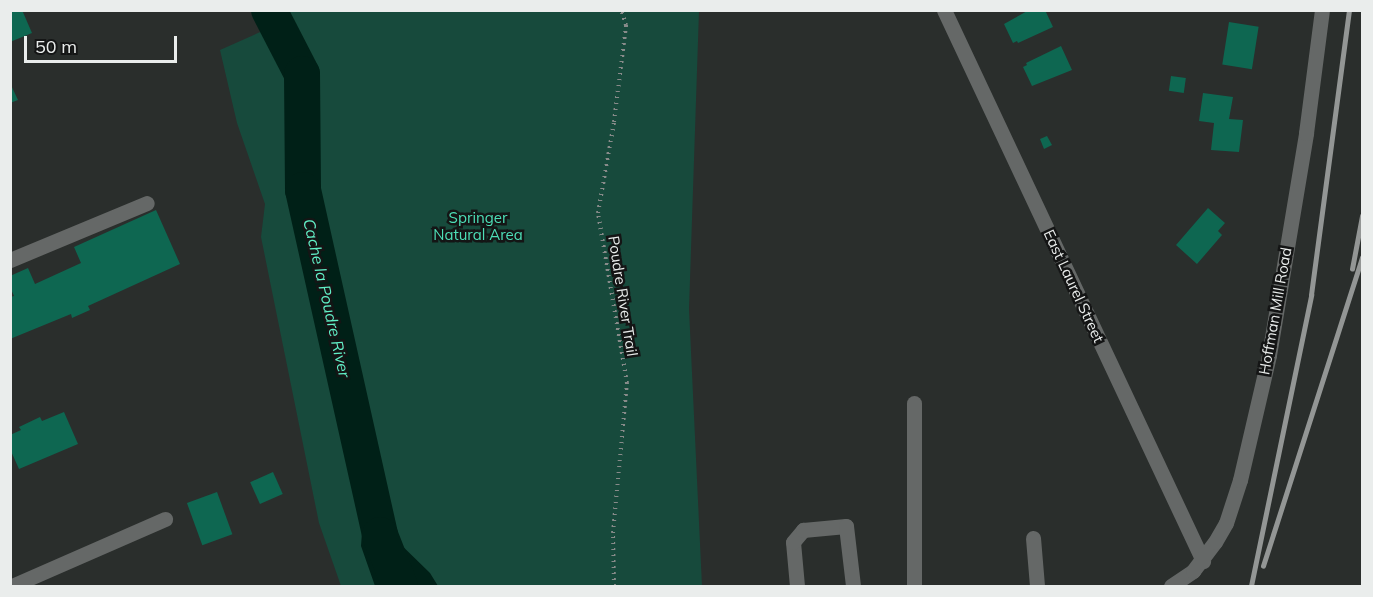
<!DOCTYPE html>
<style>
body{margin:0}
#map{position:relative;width:1373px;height:597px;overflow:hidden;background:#2a2e2c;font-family:Mulish,sans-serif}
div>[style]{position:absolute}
.green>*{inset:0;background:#174a3c}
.water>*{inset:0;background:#002017}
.river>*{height:36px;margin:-18px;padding:0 18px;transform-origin:18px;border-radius:18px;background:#002017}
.building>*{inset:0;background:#0e6751;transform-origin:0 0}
.path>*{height:4px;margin-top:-2px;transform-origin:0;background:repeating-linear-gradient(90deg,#888b8a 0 1.5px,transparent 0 6px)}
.minor>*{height:15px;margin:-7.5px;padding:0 7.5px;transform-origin:7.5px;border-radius:7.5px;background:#656867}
.rail>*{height:4.5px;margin:-2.25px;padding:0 2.25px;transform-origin:2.25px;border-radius:2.25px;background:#939695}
span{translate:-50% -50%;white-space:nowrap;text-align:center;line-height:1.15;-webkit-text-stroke:5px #141515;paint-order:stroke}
.park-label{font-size:15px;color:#4ddfb7}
.street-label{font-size:15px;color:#eaedec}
.water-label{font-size:16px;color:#61f0c7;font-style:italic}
.frame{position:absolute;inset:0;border:12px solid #eaedec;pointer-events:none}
.scale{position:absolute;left:24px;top:36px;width:153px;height:27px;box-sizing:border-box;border:3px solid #eaedec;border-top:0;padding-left:8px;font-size:18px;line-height:21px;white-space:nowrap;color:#eaedec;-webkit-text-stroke:4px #141515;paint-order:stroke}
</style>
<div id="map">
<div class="green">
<div style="clip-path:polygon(269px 11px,699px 11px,689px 309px,702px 586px,341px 586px,319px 523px,261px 237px,265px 204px,237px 123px,220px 50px,276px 25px)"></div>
</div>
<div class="water">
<div style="clip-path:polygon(366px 477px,391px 535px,430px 573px,438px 586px,375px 586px,361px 546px)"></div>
</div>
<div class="river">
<div style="left:269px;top:10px;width:72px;rotate:62.7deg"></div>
<div style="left:302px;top:74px;width:116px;rotate:89.5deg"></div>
<div style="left:303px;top:190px;width:353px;rotate:77.4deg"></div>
<div style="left:380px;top:535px;width:55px;rotate:68.6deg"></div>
</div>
<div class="building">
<div style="clip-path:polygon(10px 10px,22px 10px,32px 33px,10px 42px)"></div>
<div style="clip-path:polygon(1029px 10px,1045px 10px,1053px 27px,1018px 43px,1017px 41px,1013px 43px,1004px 24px)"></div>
<div style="left:1229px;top:22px;width:30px;height:43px;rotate:9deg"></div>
<div style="clip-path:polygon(1061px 46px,1072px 70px,1032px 86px,1023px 67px,1027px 65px,1026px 63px)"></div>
<div style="left:1171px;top:76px;width:15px;height:15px;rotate:8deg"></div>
<div style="clip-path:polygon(10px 83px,18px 100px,10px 103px)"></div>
<div style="clip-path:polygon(1203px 93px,1233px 97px,1229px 119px,1243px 120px,1239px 152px,1211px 150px,1214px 123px,1199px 121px)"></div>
<div style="clip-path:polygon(1047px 136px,1052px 145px,1044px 149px,1040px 139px)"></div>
<div style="clip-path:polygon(1208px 208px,1225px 223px,1218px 231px,1222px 235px,1197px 264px,1176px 245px)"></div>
<div style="clip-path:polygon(156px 210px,180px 264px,88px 306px,90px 310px,72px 318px,71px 314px,10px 339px,10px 297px,14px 296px,10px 287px,10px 276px,28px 268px,35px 284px,81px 263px,74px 247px)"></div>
<div style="clip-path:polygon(64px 412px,78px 444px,19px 469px,10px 449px,10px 435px,21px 430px,19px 427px,40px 417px,42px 421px)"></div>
<div style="left:273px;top:472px;width:24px;height:25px;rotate:66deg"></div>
<div style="left:217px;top:492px;width:45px;height:32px;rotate:70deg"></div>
</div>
<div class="path">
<div style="left:614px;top:586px;width:53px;rotate:-91.1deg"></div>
<div style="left:613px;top:533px;width:151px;rotate:-84.7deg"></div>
<div style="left:627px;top:383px;width:172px;rotate:-99.7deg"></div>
<div style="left:598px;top:213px;width:92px;rotate:-80deg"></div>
<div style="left:614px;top:122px;width:98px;rotate:-82.9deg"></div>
<div style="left:626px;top:25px;width:16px;rotate:-108deg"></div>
</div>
<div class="minor">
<div style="left:944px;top:10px;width:609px;rotate:64.82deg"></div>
<div style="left:10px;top:260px;width:148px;rotate:-22.6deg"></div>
<div style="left:914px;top:403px;width:183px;rotate:90deg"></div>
<div style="left:1033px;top:538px;width:48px;rotate:85.2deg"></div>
<div style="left:14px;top:585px;width:165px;rotate:-23.6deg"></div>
<div style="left:797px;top:586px;width:44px;rotate:-95.2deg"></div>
<div style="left:793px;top:542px;width:16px;rotate:-50deg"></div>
<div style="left:803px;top:530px;width:43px;rotate:-5.3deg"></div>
<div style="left:846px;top:526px;width:60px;rotate:83.3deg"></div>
<div style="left:1171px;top:586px;width:27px;rotate:-34deg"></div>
<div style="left:1193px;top:571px;width:36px;rotate:-53deg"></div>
<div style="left:1215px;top:542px;width:22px;rotate:-60deg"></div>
<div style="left:1226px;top:523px;width:45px;rotate:-72deg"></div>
<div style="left:1240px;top:480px;width:128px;rotate:-76.9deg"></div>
<div style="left:1269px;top:355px;width:225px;rotate:-80.5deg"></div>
<div style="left:1306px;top:133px;width:124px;rotate:-82.6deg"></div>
</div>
<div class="rail">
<div style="left:1352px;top:269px;width:54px;rotate:-79.3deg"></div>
<div style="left:1263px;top:566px;width:324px;rotate:-72.2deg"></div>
<div style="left:1251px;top:586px;width:297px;rotate:-78.3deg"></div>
<div style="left:1311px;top:295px;width:288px;rotate:-82.4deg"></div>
</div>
<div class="park-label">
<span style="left:478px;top:226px">Springer<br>Natural Area</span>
</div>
<div class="street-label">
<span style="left:1074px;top:286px;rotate:65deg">East Laurel Street</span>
<span style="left:623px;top:296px;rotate:81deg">Poudre River Trail</span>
<span style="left:1275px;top:311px;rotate:-80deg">Hoffman Mill Road</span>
</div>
<div class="water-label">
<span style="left:327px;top:298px;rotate:77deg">Cache la Poudre River</span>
</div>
<div class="frame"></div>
<div class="scale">50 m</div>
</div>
